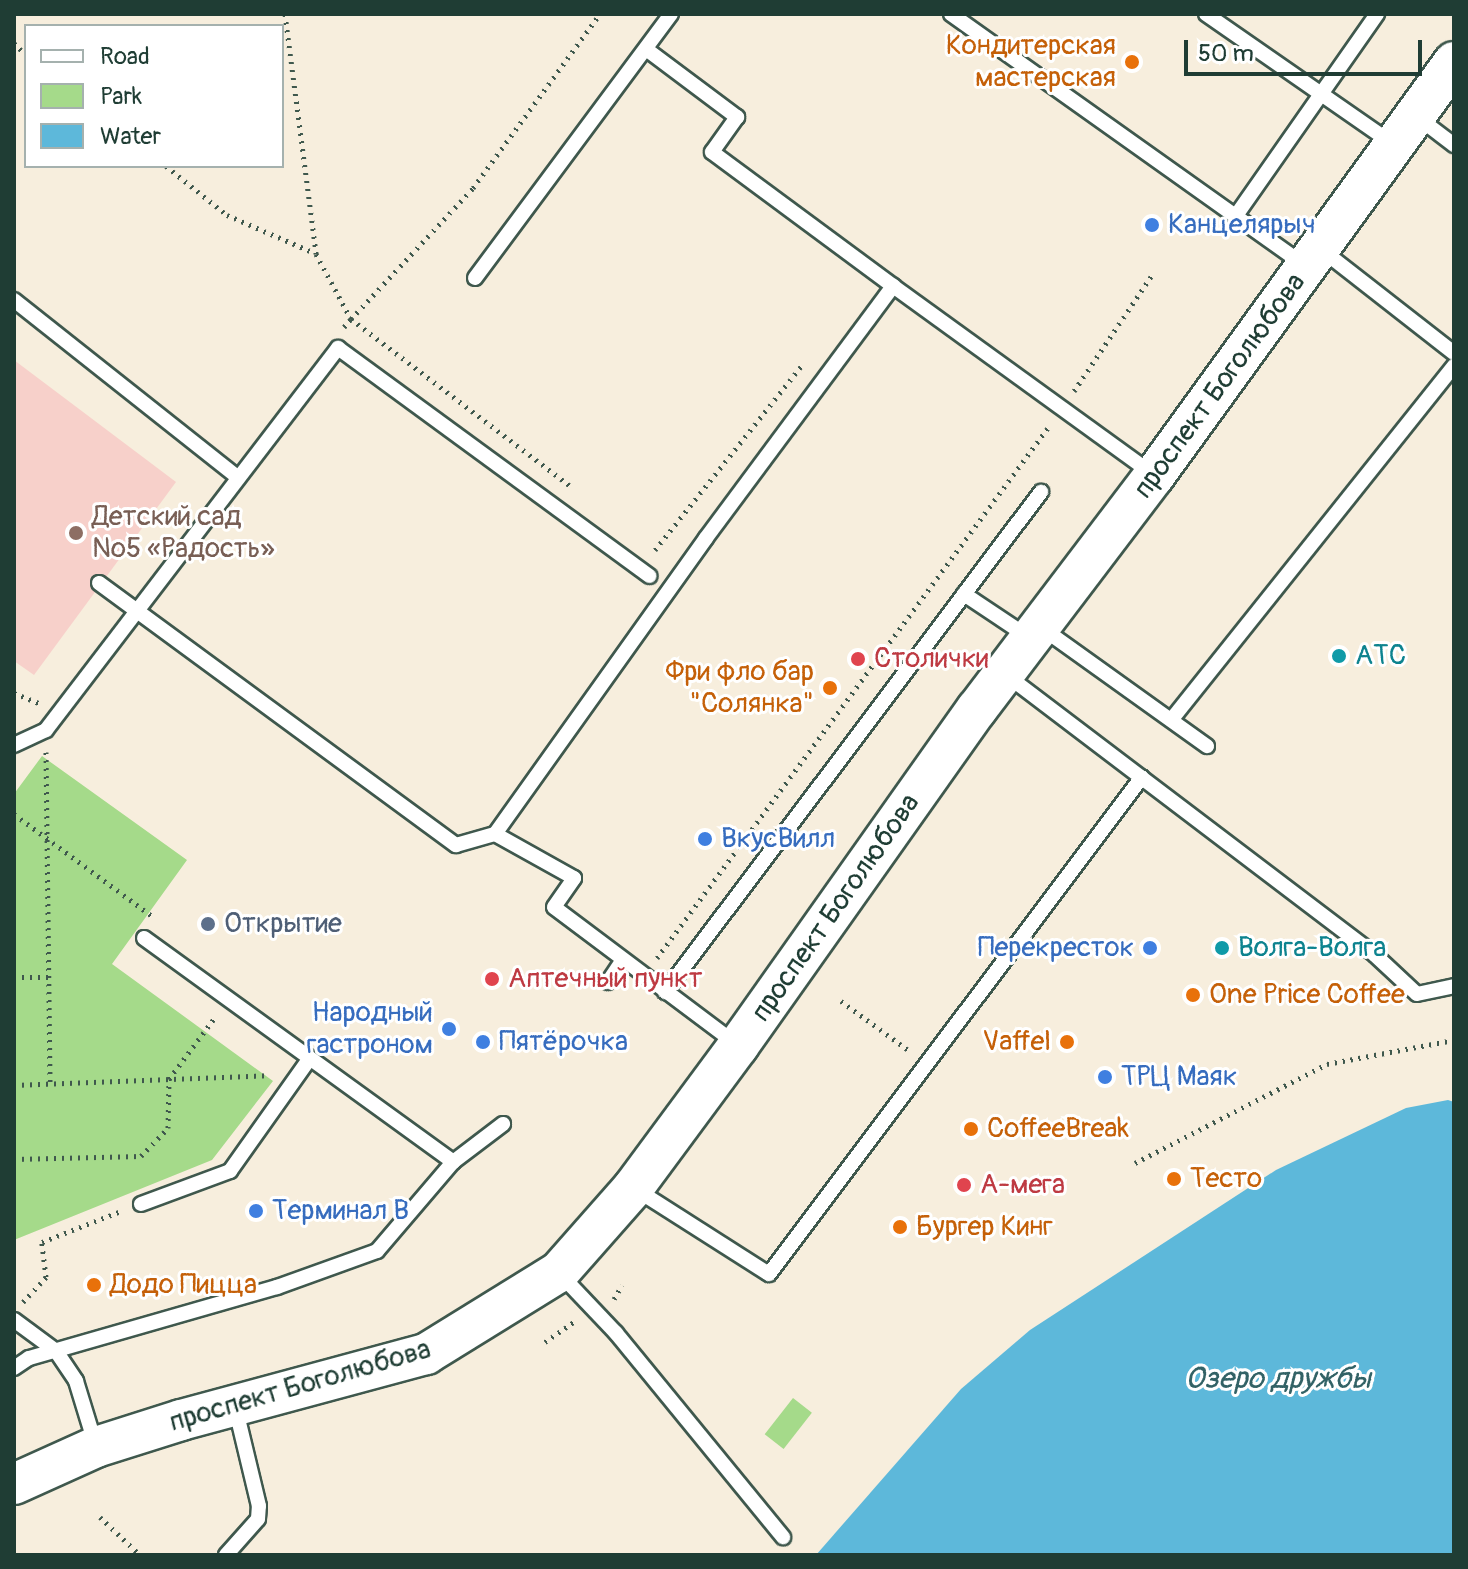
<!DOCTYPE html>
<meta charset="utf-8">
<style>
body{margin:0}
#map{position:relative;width:1468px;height:1569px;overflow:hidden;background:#f7eedd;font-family:Pangolin,sans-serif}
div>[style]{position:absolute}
.built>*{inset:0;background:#f7d0ca}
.green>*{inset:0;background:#a5da8a;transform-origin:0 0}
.water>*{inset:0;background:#5db8da}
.path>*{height:5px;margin-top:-2.5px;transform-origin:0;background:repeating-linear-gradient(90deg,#3f584d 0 2px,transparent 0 8px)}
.roads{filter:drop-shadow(2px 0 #3f584d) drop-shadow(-2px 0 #3f584d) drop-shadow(0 2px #3f584d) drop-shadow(0 -2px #3f584d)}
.lane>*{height:14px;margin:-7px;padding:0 7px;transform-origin:7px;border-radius:7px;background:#fff}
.secondary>*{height:40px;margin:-20px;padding:0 20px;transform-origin:20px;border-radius:20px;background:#fff}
.dots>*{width:22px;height:22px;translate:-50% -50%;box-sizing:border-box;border:4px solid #fff;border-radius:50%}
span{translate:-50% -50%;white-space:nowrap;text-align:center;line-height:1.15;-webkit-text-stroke:6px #fff;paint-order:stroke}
.food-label{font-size:28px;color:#c56008}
.right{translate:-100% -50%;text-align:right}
.left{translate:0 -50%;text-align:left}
.shop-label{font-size:28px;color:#366cbe}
.street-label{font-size:28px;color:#1f3d34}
.education-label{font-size:28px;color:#785e54}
.culture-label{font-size:28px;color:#0d838f}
.health-label{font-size:28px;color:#be3a42}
.service-label{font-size:28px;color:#4e5e75}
.water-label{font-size:30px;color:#326266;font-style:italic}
.frame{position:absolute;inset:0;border:16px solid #1f3d34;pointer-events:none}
.legend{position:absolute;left:24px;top:24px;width:260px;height:144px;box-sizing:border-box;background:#fff;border:2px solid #a5b1ae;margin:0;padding:10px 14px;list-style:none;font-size:24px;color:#1f3d34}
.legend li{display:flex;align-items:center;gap:16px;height:40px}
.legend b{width:40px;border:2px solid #a5b1ae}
.scale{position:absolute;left:1184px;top:40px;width:238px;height:36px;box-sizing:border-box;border:4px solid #1f3d34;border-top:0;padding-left:10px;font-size:24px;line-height:28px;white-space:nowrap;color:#1f3d34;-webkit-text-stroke:6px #fff;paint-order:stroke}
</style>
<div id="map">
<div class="built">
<div style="clip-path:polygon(14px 360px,176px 482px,34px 675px,14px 661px)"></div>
</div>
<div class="green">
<div style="clip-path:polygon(42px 756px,187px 860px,112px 964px,273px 1081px,212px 1160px,14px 1240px,14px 794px)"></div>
<div style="left:793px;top:1398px;width:24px;height:46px;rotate:38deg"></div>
</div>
<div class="water">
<div style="clip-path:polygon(1448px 1100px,1454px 1102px,1454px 1555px,816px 1555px,961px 1389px,1030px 1330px,1276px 1170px,1406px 1108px)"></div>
</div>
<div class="path">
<div style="left:285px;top:14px;width:242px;rotate:82.6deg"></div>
<div style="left:316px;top:254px;width:74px;rotate:61.7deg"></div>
<div style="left:351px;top:319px;width:179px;rotate:-47deg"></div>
<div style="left:473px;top:188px;width:215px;rotate:-53.9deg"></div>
<div style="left:14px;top:43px;width:17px;rotate:45deg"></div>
<div style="left:166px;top:166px;width:78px;rotate:38.8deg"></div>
<div style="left:227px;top:215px;width:96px;rotate:23.4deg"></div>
<div style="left:344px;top:327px;width:11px;rotate:-49deg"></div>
<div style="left:351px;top:319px;width:279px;rotate:37.3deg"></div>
<div style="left:1074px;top:391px;width:140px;rotate:-56.1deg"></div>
<div style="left:655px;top:550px;width:236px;rotate:-51.5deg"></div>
<div style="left:14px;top:693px;width:27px;rotate:22deg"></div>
<div style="left:46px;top:752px;width:332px;rotate:89.3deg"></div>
<div style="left:14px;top:814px;width:172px;rotate:36.5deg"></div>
<div style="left:657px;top:958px;width:662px;rotate:-53.6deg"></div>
<div style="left:14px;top:977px;width:36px"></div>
<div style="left:841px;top:1001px;width:87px;rotate:36.1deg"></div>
<div style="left:14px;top:1085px;width:256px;rotate:-2.2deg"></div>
<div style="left:14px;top:1159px;width:127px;rotate:-1.4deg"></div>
<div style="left:141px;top:1156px;width:39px;rotate:-46deg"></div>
<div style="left:168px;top:1128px;width:49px;rotate:-88.8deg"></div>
<div style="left:169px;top:1079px;width:79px;rotate:-53.3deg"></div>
<div style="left:1135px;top:1163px;width:216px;rotate:-27.3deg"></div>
<div style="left:1327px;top:1064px;width:129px;rotate:-10.7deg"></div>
<div style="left:614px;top:1299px;width:16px;rotate:-60deg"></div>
<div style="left:23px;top:1302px;width:34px;rotate:-47deg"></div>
<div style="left:46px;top:1277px;width:35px;rotate:-97deg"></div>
<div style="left:42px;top:1242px;width:85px;rotate:-21.4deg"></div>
<div style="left:545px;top:1342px;width:35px;rotate:-35deg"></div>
<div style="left:100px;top:1517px;width:55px;rotate:43.5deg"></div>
</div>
<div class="roads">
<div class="lane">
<div style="left:951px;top:14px;width:433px;rotate:35.4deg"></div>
<div style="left:1206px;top:14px;width:228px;rotate:34.8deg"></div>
<div style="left:646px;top:49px;width:114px;rotate:36.8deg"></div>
<div style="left:737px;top:117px;width:43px;rotate:125.5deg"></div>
<div style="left:712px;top:152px;width:225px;rotate:36.5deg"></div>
<div style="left:1416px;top:116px;width:48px;rotate:37.3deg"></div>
<div style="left:1235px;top:217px;width:248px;rotate:-55deg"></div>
<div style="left:1322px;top:250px;width:167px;rotate:38deg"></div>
<div style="left:475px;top:278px;width:329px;rotate:-53.4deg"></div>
<div style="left:14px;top:300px;width:283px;rotate:38.4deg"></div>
<div style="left:99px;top:583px;width:443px;rotate:36.3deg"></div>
<div style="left:456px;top:845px;width:41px;rotate:-15.8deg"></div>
<div style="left:964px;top:594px;width:76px;rotate:33.7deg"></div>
<div style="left:1042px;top:628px;width:203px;rotate:35.6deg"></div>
<div style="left:1005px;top:674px;width:465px;rotate:37.2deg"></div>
<div style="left:1375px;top:955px;width:57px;rotate:42.9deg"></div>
<div style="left:1417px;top:994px;width:38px;rotate:-12deg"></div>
<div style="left:1172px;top:719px;width:452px;rotate:-51.4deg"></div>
<div style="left:14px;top:745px;width:35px;rotate:-25deg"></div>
<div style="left:46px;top:730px;width:481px;rotate:-52.6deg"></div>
<div style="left:338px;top:348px;width:386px;rotate:36.2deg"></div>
<div style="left:144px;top:938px;width:382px;rotate:35.9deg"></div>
<div style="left:608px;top:982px;width:25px;rotate:-56deg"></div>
<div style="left:665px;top:992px;width:626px;rotate:-53.06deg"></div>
<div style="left:735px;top:1043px;width:226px;rotate:-143.1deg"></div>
<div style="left:554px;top:907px;width:35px;rotate:-55deg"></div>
<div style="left:574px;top:878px;width:90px;rotate:-150.9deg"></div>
<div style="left:495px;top:834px;width:364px;rotate:-54.5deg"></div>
<div style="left:706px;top:538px;width:314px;rotate:-53.4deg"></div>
<div style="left:893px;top:286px;width:319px;rotate:35.9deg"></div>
<div style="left:637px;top:1190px;width:156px;rotate:32.5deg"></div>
<div style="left:769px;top:1274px;width:621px;rotate:-53.11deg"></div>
<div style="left:141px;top:1204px;width:95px;rotate:-20.3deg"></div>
<div style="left:230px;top:1171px;width:138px;rotate:-54.7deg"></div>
<div style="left:559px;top:1273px;width:83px;rotate:46.5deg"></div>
<div style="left:616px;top:1333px;width:264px;rotate:50.7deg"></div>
<div style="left:14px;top:1320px;width:52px;rotate:36.4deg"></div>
<div style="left:56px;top:1351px;width:36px;rotate:56deg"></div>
<div style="left:76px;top:1381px;width:65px;rotate:73deg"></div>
<div style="left:14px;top:1368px;width:18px;rotate:-34deg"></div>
<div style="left:29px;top:1358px;width:258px;rotate:-16deg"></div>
<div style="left:277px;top:1287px;width:106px;rotate:-19.8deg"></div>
<div style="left:377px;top:1251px;width:117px;rotate:-49.5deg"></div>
<div style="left:453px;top:1162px;width:63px;rotate:-37.2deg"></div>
<div style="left:226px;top:1555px;width:48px;rotate:-48.4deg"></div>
<div style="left:258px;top:1519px;width:13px;rotate:-86deg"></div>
<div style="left:259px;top:1506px;width:103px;rotate:-103.5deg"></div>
</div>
<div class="secondary">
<div style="left:14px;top:1484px;width:90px;rotate:-24.3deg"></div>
<div style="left:96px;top:1447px;width:89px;rotate:-17.6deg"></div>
<div style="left:181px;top:1420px;width:254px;rotate:-15.1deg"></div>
<div style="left:426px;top:1354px;width:156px;rotate:-31.7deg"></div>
<div style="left:559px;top:1272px;width:112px;rotate:-48.6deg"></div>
<div style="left:633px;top:1188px;width:177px;rotate:-53.5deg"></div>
<div style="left:738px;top:1046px;width:413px;rotate:-54.7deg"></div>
<div style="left:977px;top:709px;width:293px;rotate:-52.8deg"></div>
<div style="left:1154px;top:476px;width:511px;rotate:-54.07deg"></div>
</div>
</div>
<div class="dots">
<div style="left:1132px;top:62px;background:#e8710a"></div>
<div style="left:1152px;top:225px;background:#3f7fe0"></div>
<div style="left:76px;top:533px;background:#8d6e63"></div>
<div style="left:1339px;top:656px;background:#0f9aa8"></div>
<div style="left:858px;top:659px;background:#e0444e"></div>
<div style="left:830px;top:688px;background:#e8710a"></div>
<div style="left:705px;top:839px;background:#3f7fe0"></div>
<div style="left:208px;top:924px;background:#5c6f8a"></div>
<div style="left:1150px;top:948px;background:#3f7fe0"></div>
<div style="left:1222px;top:948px;background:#0f9aa8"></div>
<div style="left:492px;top:979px;background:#e0444e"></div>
<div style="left:1193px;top:995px;background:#e8710a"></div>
<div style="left:449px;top:1029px;background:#3f7fe0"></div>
<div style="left:483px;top:1042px;background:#3f7fe0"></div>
<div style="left:1067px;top:1042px;background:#e8710a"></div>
<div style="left:1105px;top:1077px;background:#3f7fe0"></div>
<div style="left:971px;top:1129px;background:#e8710a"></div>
<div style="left:1174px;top:1179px;background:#e8710a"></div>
<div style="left:964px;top:1185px;background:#e0444e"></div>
<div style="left:256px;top:1211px;background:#3f7fe0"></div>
<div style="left:900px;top:1227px;background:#e8710a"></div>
<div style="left:94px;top:1285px;background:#e8710a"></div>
</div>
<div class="food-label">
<span class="right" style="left:1116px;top:62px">Кондитерская<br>мастерская</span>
<span class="right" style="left:814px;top:688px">Фри фло бар<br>"Солянка"</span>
<span class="left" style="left:1209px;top:995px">One Price Coffee</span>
<span class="right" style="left:1051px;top:1042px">Vaffel</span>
<span class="left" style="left:987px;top:1129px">CoffeeBreak</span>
<span class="left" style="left:1190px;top:1179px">Тесто</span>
<span class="left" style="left:916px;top:1227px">Бургер Кинг</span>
<span class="left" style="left:110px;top:1285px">Додо Пицца</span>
</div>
<div class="shop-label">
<span class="left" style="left:1168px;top:225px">Канцелярыч</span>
<span class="left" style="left:721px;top:839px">ВкусВилл</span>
<span class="right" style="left:1134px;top:948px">Перекресток</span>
<span class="right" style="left:433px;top:1029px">Народный<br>гастроном</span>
<span class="left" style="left:499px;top:1042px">Пятёрочка</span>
<span class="left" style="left:1121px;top:1077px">ТРЦ Маяк</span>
<span class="left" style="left:272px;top:1211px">Терминал B</span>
</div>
<div class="street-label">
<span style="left:1220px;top:386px;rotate:-54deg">проспект Боголюбова</span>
<span style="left:836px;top:908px;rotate:-55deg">проспект Боголюбова</span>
<span style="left:300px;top:1386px;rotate:-16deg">проспект Боголюбова</span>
</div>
<div class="education-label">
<span class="left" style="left:92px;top:533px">Детский сад<br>№5 «Радость»</span>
</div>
<div class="culture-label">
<span class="left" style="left:1355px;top:656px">АТС</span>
<span class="left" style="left:1238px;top:948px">Волга-Волга</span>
</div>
<div class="health-label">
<span class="left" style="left:874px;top:659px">Столички</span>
<span class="left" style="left:508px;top:979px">Аптечный пункт</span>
<span class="left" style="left:980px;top:1185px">А-мега</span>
</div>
<div class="service-label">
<span class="left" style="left:224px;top:924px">Открытие</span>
</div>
<div class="water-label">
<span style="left:1278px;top:1379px">Озеро дружбы</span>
</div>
<div class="frame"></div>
<ul class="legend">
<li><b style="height:10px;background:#fff"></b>Road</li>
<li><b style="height:22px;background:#a5da8a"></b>Park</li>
<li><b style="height:22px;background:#5db8da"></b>Water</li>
</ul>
<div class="scale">50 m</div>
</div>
